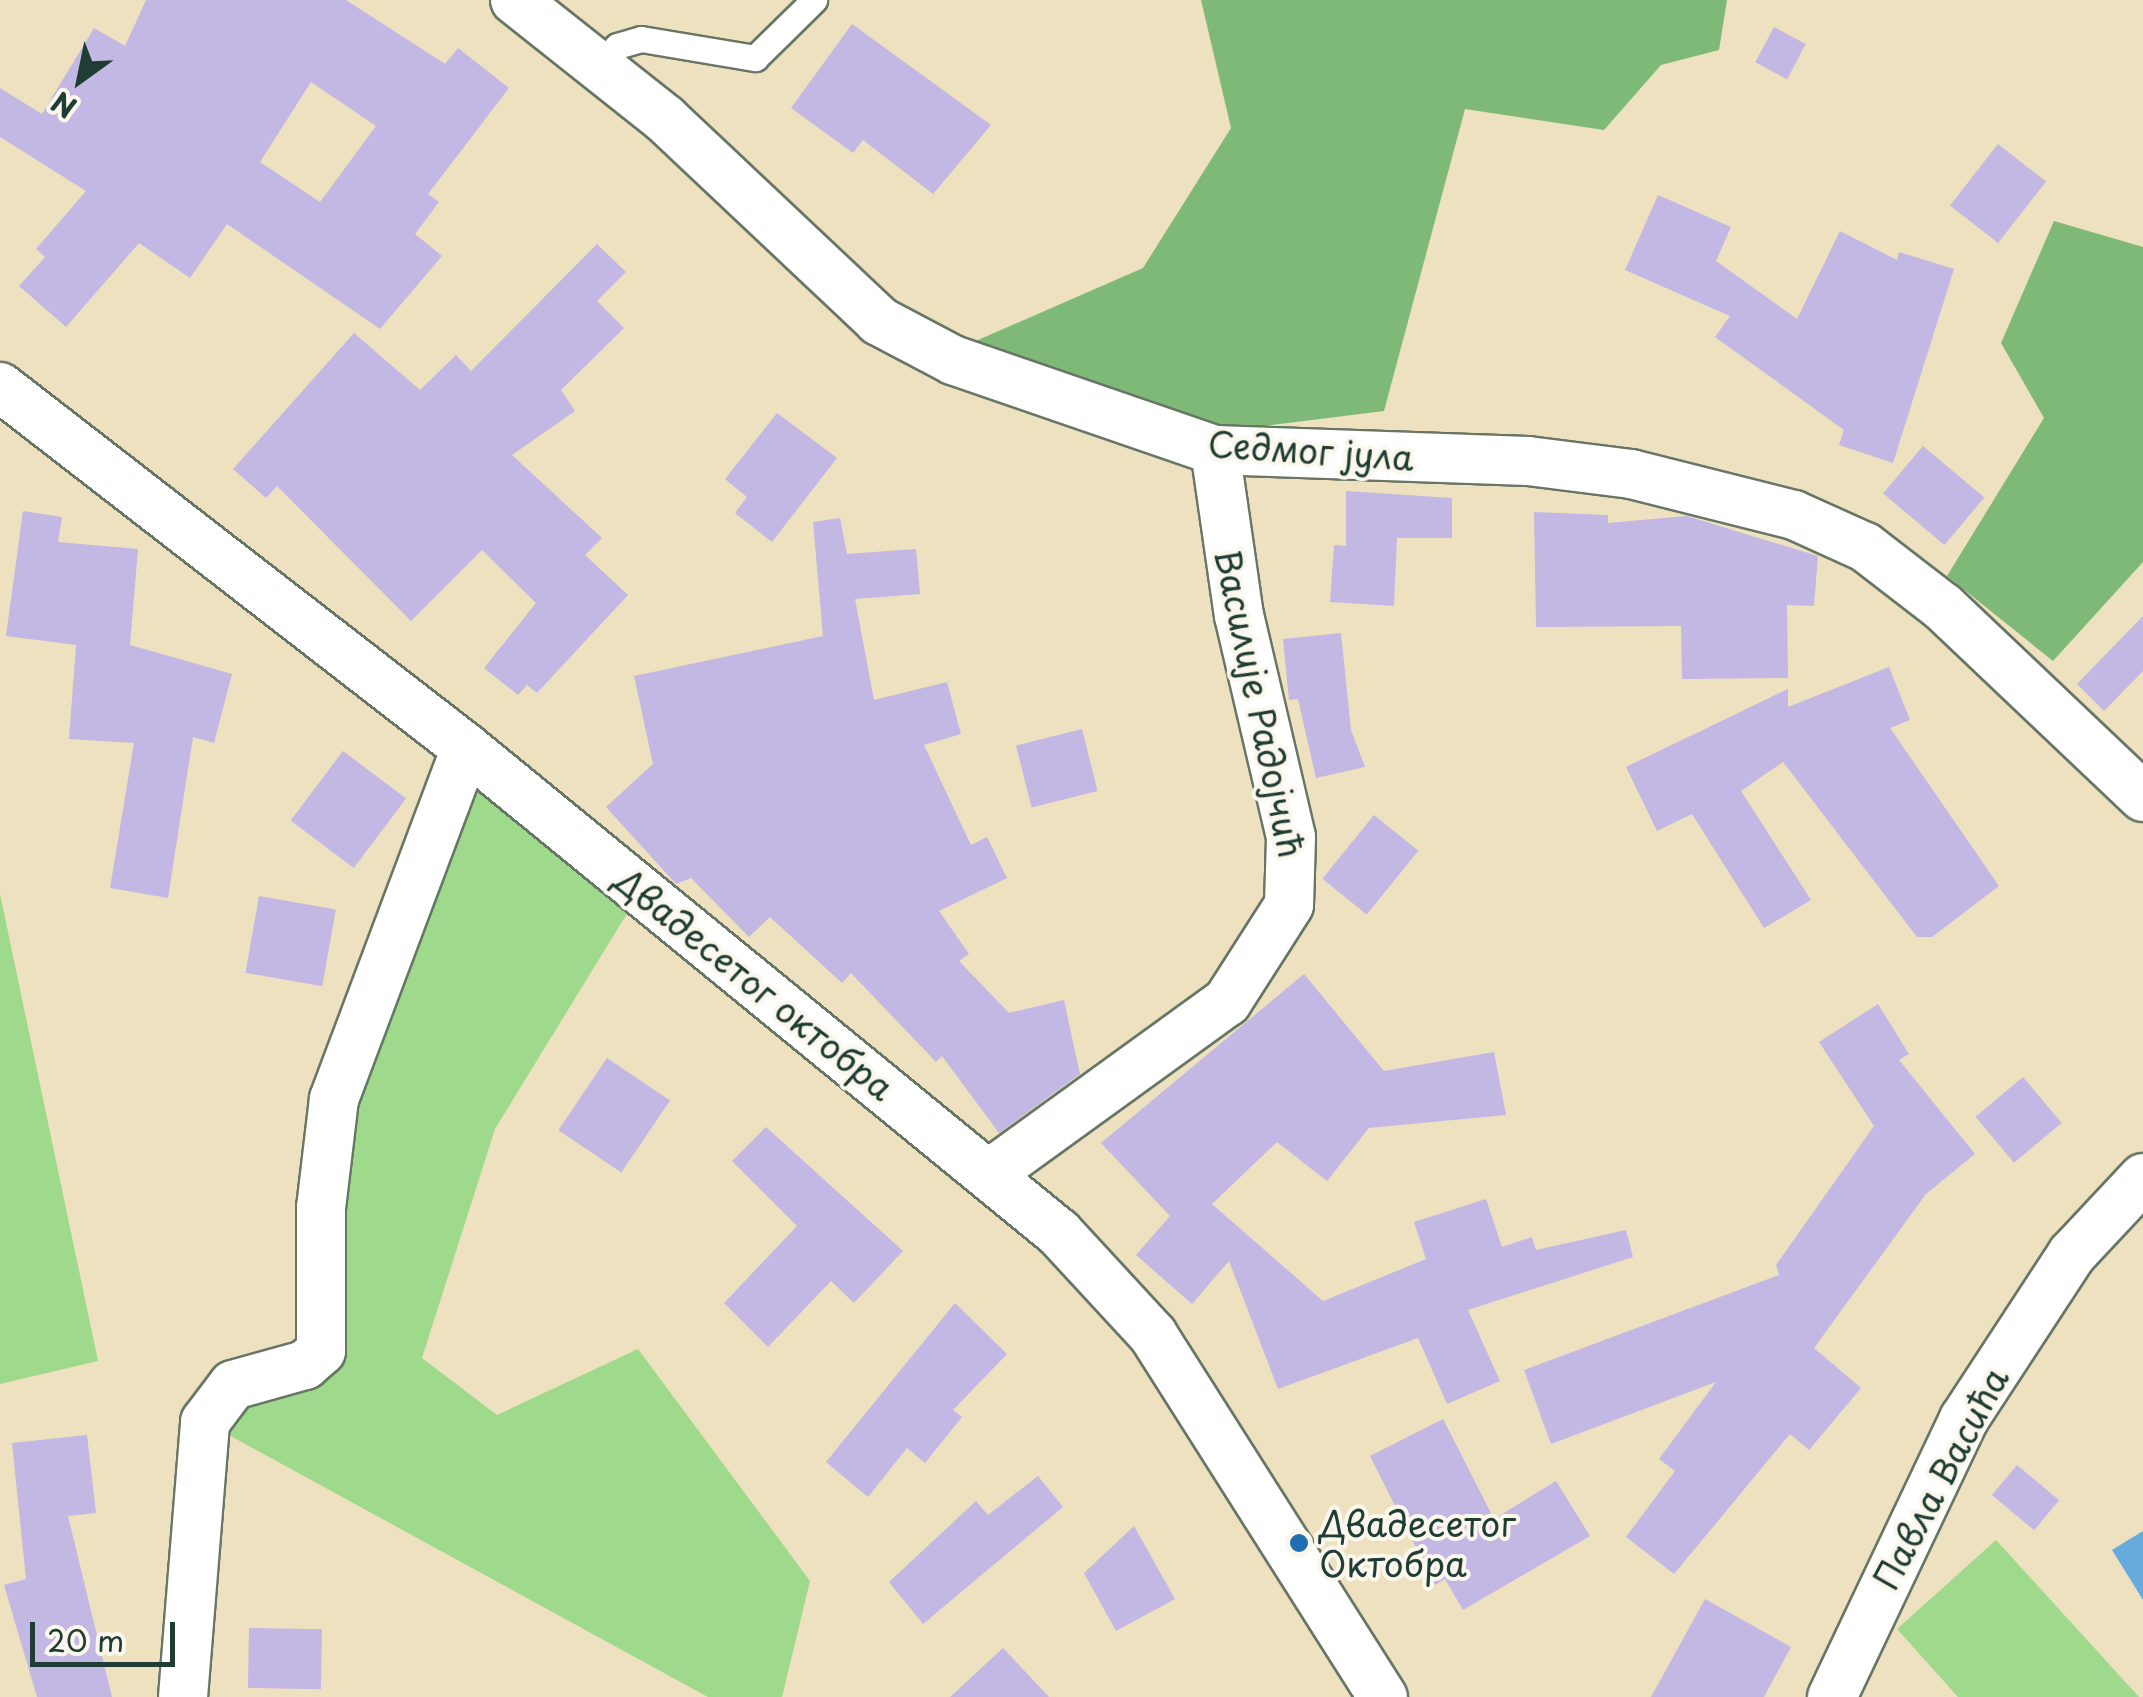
<!DOCTYPE html>
<meta charset="utf-8">
<style>
body{margin:0}
#map{position:relative;width:2143px;height:1697px;overflow:hidden;background:#ede1c0;font-family:"Playpen Sans",sans-serif}
div>[style]{position:absolute}
.green>*{inset:0;background:#9fd98c}
.forest>*{inset:0;background:#7fb978}
.water>*{inset:0;background:#66abdc}
.building>*{inset:0;background:#c3b7e4;transform-origin:0 0}
.roads{filter:drop-shadow(2px 0 #677665) drop-shadow(-2px 0 #677665) drop-shadow(0 2px #677665) drop-shadow(0 -2px #677665)}
.service>*{height:25px;margin:-12.5px;padding:0 12.5px;transform-origin:12.5px;border-radius:12.5px;background:#fff}
.minor>*{height:48px;margin:-24px;padding:0 24px;transform-origin:24px;border-radius:24px;background:#fff}
.dots>*{width:28px;height:28px;translate:-50% -50%;box-sizing:border-box;border:5px solid #fbf7ec;border-radius:50%}
span{translate:-50% -50%;white-space:nowrap;text-align:center;line-height:1.15;-webkit-text-stroke:8px #fbf7ec;paint-order:stroke}
.street-label{font-size:35px;color:#1f3d34}
.poi-label{font-size:35px;color:#1f3d34}
.left{translate:0 -50%;text-align:left}
.north{position:absolute;left:30px;top:30px;width:100px;height:100px;-webkit-text-stroke:8px #fbf7ec;paint-order:stroke;rotate:213deg;font-size:28px;font-weight:700;line-height:40px;text-align:center;color:#1f3d34}
.north::after{content:'';display:block;margin:auto;width:35px;height:45px;background:#1f3d34;clip-path:polygon(50% 0,100% 100%,50% 72%,0 100%)}
.scale{position:absolute;left:30px;top:1622px;width:145px;height:45px;box-sizing:border-box;border:5px solid #1f3d34;border-top:0;padding-left:12px;font-size:30px;line-height:35px;white-space:nowrap;color:#1f3d34;-webkit-text-stroke:8px #fbf7ec;paint-order:stroke}
</style>
<div id="map">
<div class="green">
<div style="clip-path:polygon(466px 748px,642px 889px,495px 1129px,422px 1358px,497px 1415px,638px 1349px,810px 1581px,782px 1697px,708px 1697px,205px 1422px,305px 1365px,321px 1208px)"></div>
<div style="clip-path:polygon(0 894px,98px 1361px,0 1384px)"></div>
<div style="clip-path:polygon(1996px 1540px,2139px 1697px,1958px 1697px,1897px 1629px)"></div>
</div>
<div class="forest">
<div style="clip-path:polygon(1201px 0,1727px 0,1719px 50px,1661px 65px,1604px 130px,1465px 109px,1384px 411px,1224px 431px,962px 347px,1143px 268px,1231px 128px)"></div>
<div style="clip-path:polygon(2054px 221px,2143px 247px,2143px 562px,2053px 661px,1947px 576px,2044px 418px,2001px 343px)"></div>
</div>
<div class="water">
<div style="clip-path:polygon(2143px 1531px,2143px 1600px,2112px 1550px)"></div>
</div>
<div class="building">
<div style="clip-path:polygon(evenodd,146px 0,346px 0,445px 64px,458px 48px,509px 88px,428px 194px,439px 202px,415px 234px,442px 256px,380px 329px,227px 224px,190px 278px,139px 243px,66px 327px,19px 286px,45px 257px,36px 249px,86px 191px,0 137px,0 88px,42px 114px,94px 28px,125px 46px,146px 0,311px 82px,376px 126px,320px 202px,260px 162px,311px 82px)"></div>
<div style="clip-path:polygon(852px 24px,991px 125px,933px 194px,863px 140px,853px 153px,791px 108px)"></div>
<div style="left:1774px;top:27px;width:36px;height:40px;rotate:28deg"></div>
<div style="left:1998px;top:144px;width:61px;height:78px;rotate:38deg"></div>
<div style="clip-path:polygon(1658px 195px,1731px 227px,1716px 261px,1797px 319px,1840px 231px,1897px 260px,1899px 252px,1954px 269px,1893px 463px,1839px 445px,1844px 430px,1715px 337px,1730px 316px,1625px 270px)"></div>
<div style="clip-path:polygon(597px 244px,626px 272px,597px 301px,624px 328px,561px 390px,575px 411px,512px 455px,602px 538px,585px 555px,628px 595px,537px 693px,527px 685px,518px 695px,484px 668px,536px 603px,482px 550px,411px 621px,277px 486px,266px 498px,233px 469px,354px 333px,420px 390px,456px 355px,471px 371px)"></div>
<div style="clip-path:polygon(777px 413px,837px 458px,772px 542px,735px 513px,747px 497px,725px 479px)"></div>
<div style="left:1923px;top:446px;width:80px;height:62px;rotate:40deg"></div>
<div style="clip-path:polygon(1346px 491px,1452px 498px,1452px 538px,1397px 538px,1394px 606px,1330px 602px,1334px 545px,1346px 546px)"></div>
<div style="clip-path:polygon(23px 511px,62px 517px,58px 542px,138px 549px,130px 645px,232px 674px,214px 743px,193px 737px,168px 898px,110px 888px,134px 743px,69px 739px,76px 645px,6px 636px)"></div>
<div style="clip-path:polygon(1534px 512px,1608px 515px,1608px 523px,1687px 516px,1818px 556px,1814px 606px,1787px 605px,1788px 678px,1682px 679px,1681px 626px,1536px 627px)"></div>
<div style="clip-path:polygon(840px 518px,847px 554px,916px 549px,920px 594px,855px 599px,874px 700px,947px 682px,961px 734px,924px 745px,971px 845px,987px 837px,1007px 878px,939px 911px,969px 954px,959px 961px,1009px 1013px,1064px 1000px,1080px 1074px,999px 1133px,942px 1056px,936px 1062px,851px 973px,842px 983px,770px 917px,749px 937px,691px 878px,676px 884px,606px 807px,653px 764px,634px 676px,823px 636px,813px 522px)"></div>
<div style="clip-path:polygon(2143px 616px,2143px 671px,2104px 711px,2077px 684px)"></div>
<div style="clip-path:polygon(1341px 633px,1351px 730px,1365px 767px,1316px 778px,1298px 699px,1289px 700px,1283px 639px)"></div>
<div style="clip-path:polygon(1889px 667px,1910px 720px,1890px 728px,1999px 886px,1932px 937px,1917px 937px,1783px 762px,1741px 791px,1811px 900px,1764px 928px,1692px 814px,1657px 831px,1626px 767px,1788px 689px,1788px 707px)"></div>
<div style="left:1082px;top:729px;width:64px;height:68px;rotate:76deg"></div>
<div style="left:343px;top:751px;width:79px;height:87px;rotate:37deg"></div>
<div style="left:1374px;top:815px;width:57px;height:82px;rotate:39deg"></div>
<div style="left:259px;top:896px;width:78px;height:78px;rotate:10deg"></div>
<div style="clip-path:polygon(1304px 974px,1384px 1071px,1494px 1052px,1506px 1115px,1369px 1128px,1327px 1181px,1277px 1142px,1212px 1204px,1323px 1301px,1426px 1259px,1414px 1222px,1486px 1199px,1502px 1247px,1532px 1237px,1536px 1250px,1626px 1230px,1633px 1257px,1468px 1310px,1500px 1381px,1447px 1404px,1418px 1338px,1278px 1389px,1229px 1261px,1192px 1304px,1136px 1255px,1170px 1216px,1101px 1143px)"></div>
<div style="clip-path:polygon(1878px 1004px,1909px 1054px,1899px 1060px,1975px 1154px,1926px 1194px,1814px 1348px,1861px 1388px,1809px 1450px,1790px 1434px,1674px 1574px,1626px 1537px,1675px 1471px,1659px 1459px,1716px 1382px,1551px 1444px,1524px 1370px,1779px 1275px,1776px 1265px,1874px 1126px,1819px 1042px)"></div>
<div style="left:607px;top:1058px;width:76px;height:87px;rotate:34deg"></div>
<div style="left:2023px;top:1077px;width:60px;height:62px;rotate:50deg"></div>
<div style="clip-path:polygon(766px 1127px,903px 1251px,854px 1303px,831px 1281px,768px 1347px,724px 1303px,797px 1226px,732px 1161px)"></div>
<div style="clip-path:polygon(955px 1303px,1007px 1354px,953px 1410px,962px 1417px,925px 1463px,907px 1448px,868px 1497px,826px 1462px)"></div>
<div style="clip-path:polygon(1443px 1419px,1494px 1519px,1556px 1481px,1590px 1536px,1463px 1610px,1445px 1579px,1435px 1585px,1370px 1456px)"></div>
<div style="clip-path:polygon(87px 1435px,96px 1513px,68px 1516px,112px 1697px,37px 1697px,4px 1585px,26px 1579px,12px 1443px)"></div>
<div style="left:2017px;top:1465px;width:55px;height:39px;rotate:40deg"></div>
<div style="clip-path:polygon(1038px 1476px,1063px 1507px,923px 1624px,889px 1582px,976px 1501px,988px 1515px)"></div>
<div style="clip-path:polygon(1134px 1526px,1175px 1599px,1116px 1631px,1084px 1573px)"></div>
<div style="clip-path:polygon(1705px 1599px,1791px 1647px,1764px 1697px,1651px 1697px)"></div>
<div style="left:249px;top:1628px;width:73px;height:60px;rotate:1deg"></div>
<div style="clip-path:polygon(1003px 1648px,1049px 1697px,950px 1697px)"></div>
</div>
<div class="roads">
<div class="service">
<div style="left:599px;top:67px;width:28px;rotate:-49deg"></div>
<div style="left:617px;top:46px;width:25px;rotate:-16deg"></div>
<div style="left:641px;top:39px;width:116px;rotate:9.5deg"></div>
<div style="left:755px;top:58px;width:83px;rotate:-44.5deg"></div>
</div>
<div class="minor">
<div style="left:515px;top:0;width:191px;rotate:38.4deg"></div>
<div style="left:665px;top:119px;width:294px;rotate:43.3deg"></div>
<div style="left:879px;top:321px;width:84px;rotate:27.8deg"></div>
<div style="left:953px;top:360px;width:277px;rotate:19deg"></div>
<div style="left:1215px;top:450px;width:313px;rotate:2deg"></div>
<div style="left:1528px;top:461px;width:104px;rotate:7.2deg"></div>
<div style="left:1631px;top:474px;width:168px;rotate:14.1deg"></div>
<div style="left:1794px;top:515px;width:78px;rotate:24.3deg"></div>
<div style="left:1865px;top:547px;width:98px;rotate:37.6deg"></div>
<div style="left:1943px;top:607px;width:276px;rotate:43.5deg"></div>
<div style="left:0;top:387px;width:589px;rotate:37.76deg"></div>
<div style="left:466px;top:748px;width:766px;rotate:39.28deg"></div>
<div style="left:1059px;top:1233px;width:139px;rotate:47.3deg"></div>
<div style="left:1153px;top:1335px;width:429px;rotate:57.6deg"></div>
<div style="left:989px;top:1174px;width:294px;rotate:-35.9deg"></div>
<div style="left:1227px;top:1002px;width:115px;rotate:-57.4deg"></div>
<div style="left:1289px;top:905px;width:68px;rotate:-88.3deg"></div>
<div style="left:1291px;top:837px;width:227px;rotate:-103.2deg"></div>
<div style="left:1239px;top:616px;width:168px;rotate:-98.2deg"></div>
<div style="left:183px;top:1697px;width:276px;rotate:-85.4deg"></div>
<div style="left:205px;top:1422px;width:46px;rotate:-52.9deg"></div>
<div style="left:233px;top:1385px;width:75px;rotate:-15.5deg"></div>
<div style="left:305px;top:1365px;width:21px;rotate:-41deg"></div>
<div style="left:321px;top:1351px;width:143px;rotate:-90deg"></div>
<div style="left:321px;top:1208px;width:110px;rotate:-83.2deg"></div>
<div style="left:334px;top:1099px;width:375px;rotate:-69.4deg"></div>
<div style="left:1832px;top:1697px;width:308px;rotate:-64.6deg"></div>
<div style="left:1964px;top:1419px;width:197px;rotate:-56.8deg"></div>
<div style="left:2072px;top:1254px;width:104px;rotate:-46.9deg"></div>
</div>
</div>
<div class="dots">
<div style="left:1299px;top:1543px;background:#1f6fb2"></div>
</div>
<div class="street-label">
<span style="left:1311px;top:450px;rotate:4deg">Седмог јула</span>
<span style="left:1260px;top:703px;rotate:78deg">Василије Радојчић</span>
<span style="left:755px;top:983px;rotate:39deg">Двадесетог октобра</span>
<span style="left:1940px;top:1478px;rotate:-62deg">Павла Васића</span>
</div>
<div class="poi-label">
<span class="left" style="left:1319px;top:1543px">Двадесетог<br>Октобра</span>
</div>
<div class="north">N</div>
<div class="scale">20 m</div>
</div>
